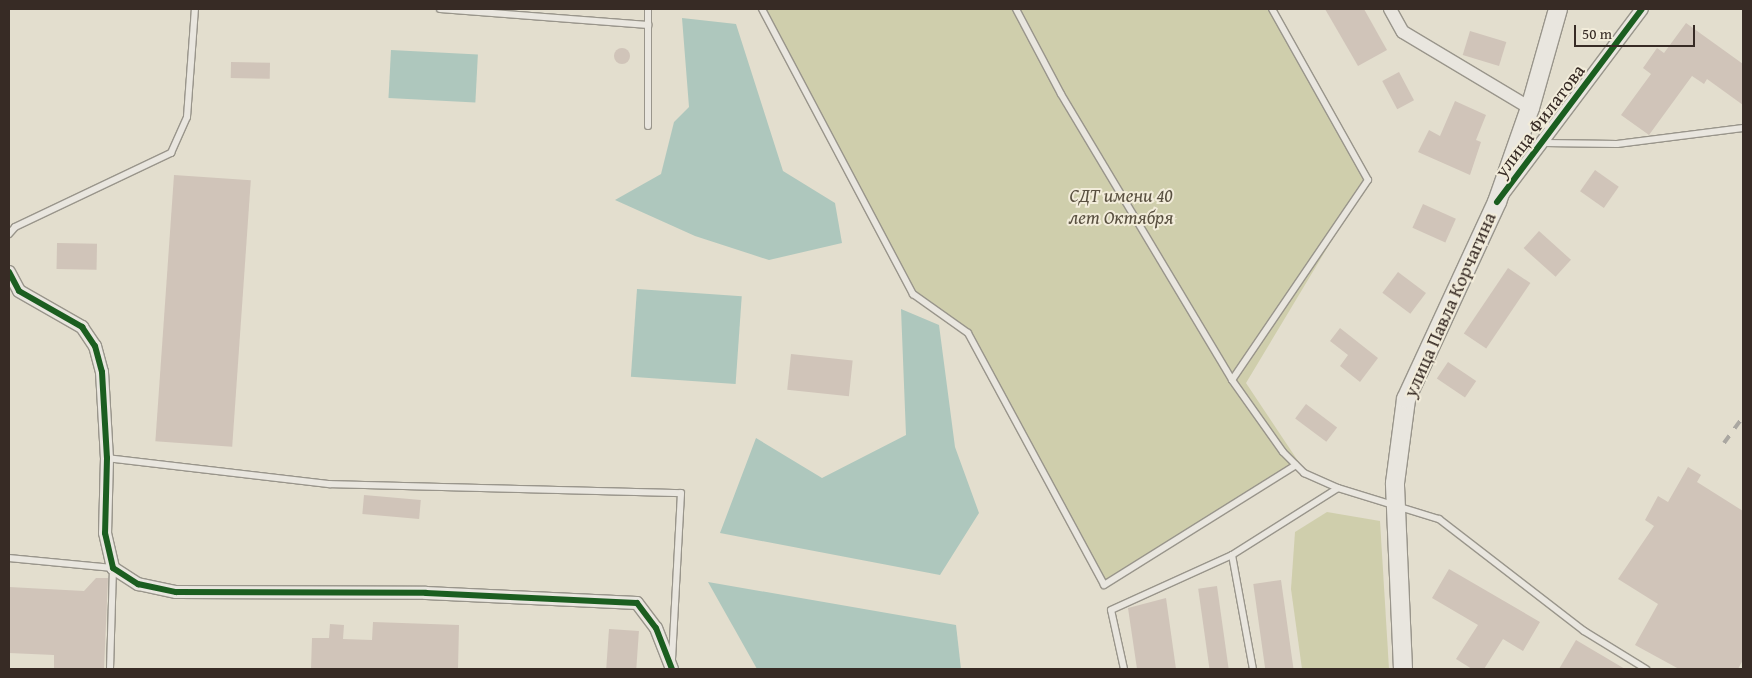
<!DOCTYPE html>
<meta charset="utf-8">
<style>
body{margin:0}
#map{position:relative;width:1752px;height:678px;overflow:hidden;background:#e3dece;font-family:"Gentium Book Plus",serif}
div>[style]{position:absolute}
.green>*{inset:0;background:#cfceac}
.water>*{inset:0;background:#aec7bd;transform-origin:0 0}
.building>*{inset:0;background:#d0c4b9;transform-origin:0 0}
.round{border-radius:50%}
.roads{filter:drop-shadow(1px 0 #99958b) drop-shadow(-1px 0 #99958b) drop-shadow(0 1px #99958b) drop-shadow(0 -1px #99958b)}
.service>*{height:6px;margin:-3px;padding:0 3px;transform-origin:3px;border-radius:3px;background:#e9e6df}
.minor>*{height:12px;margin:-6px;padding:0 6px;transform-origin:6px;border-radius:6px;background:#e9e6df}
.secondary>*{height:18px;margin:-9px;padding:0 9px;transform-origin:9px;border-radius:9px;background:#e9e6df}
.rail>*{height:4px;margin-top:-2px;transform-origin:0;background:repeating-linear-gradient(90deg,#aaa7a1 0 9px,transparent 0 18px)}
.cycleway>*{height:6px;margin:-3px;padding:0 3px;transform-origin:3px;border-radius:3px;background:#1b5e20}
span{translate:-50% -50%;white-space:nowrap;text-align:center;line-height:1.15;-webkit-text-stroke:4px #f2ecda;paint-order:stroke}
.street-label{font-size:19px;color:#372b25}
.park-label{font-size:19px;color:#595040;font-style:italic}
.frame{position:absolute;inset:0;border:10px solid #372b25;pointer-events:none}
.scale{position:absolute;left:1574px;top:25px;width:121px;height:22px;box-sizing:border-box;border:2px solid #372b25;border-top:0;padding-left:6px;font-size:15px;line-height:18px;white-space:nowrap;color:#372b25;-webkit-text-stroke:4px #f2ecda;paint-order:stroke}
</style>
<div id="map">
<div class="green">
<div style="clip-path:polygon(762px 9px,1272px 9px,1368px 180px,1246px 383px,1298px 461px,1104px 585px,968px 333px,913px 294px)"></div>
<div style="clip-path:polygon(1327px 512px,1380px 521px,1389px 669px,1302px 669px,1291px 589px,1295px 532px)"></div>
</div>
<div class="water">
<div style="clip-path:polygon(682px 18px,736px 24px,783px 171px,835px 203px,842px 243px,769px 260px,695px 236px,615px 200px,661px 174px,674px 122px,689px 107px)"></div>
<div style="left:391px;top:50px;width:87px;height:48px;rotate:3deg"></div>
<div style="left:637px;top:289px;width:105px;height:88px;rotate:4deg"></div>
<div style="clip-path:polygon(901px 309px,939px 325px,955px 447px,979px 513px,940px 575px,720px 533px,756px 438px,822px 478px,906px 435px)"></div>
<div style="clip-path:polygon(708px 582px,956px 625px,961px 669px,757px 669px)"></div>
</div>
<div class="building">
<div style="clip-path:polygon(1325px 9px,1364px 9px,1387px 50px,1358px 66px)"></div>
<div style="clip-path:polygon(1686px 23px,1743px 64px,1743px 105px,1707px 79px,1704px 84px,1692px 76px,1649px 135px,1621px 115px,1651px 74px,1643px 68px,1657px 48px,1664px 53px)"></div>
<div style="left:1470px;top:31px;width:38px;height:25px;rotate:17deg"></div>
<div class="round" style="left:614px;top:48px;width:16px;height:16px"></div>
<div style="left:231px;top:62px;width:39px;height:16px;rotate:1deg"></div>
<div style="left:1399px;top:72px;width:32px;height:19px;rotate:62deg"></div>
<div style="clip-path:polygon(1455px 101px,1486px 115px,1476px 140px,1481px 142px,1470px 175px,1418px 152px,1429px 130px,1440px 136px)"></div>
<div style="left:1595px;top:170px;width:29px;height:26px;rotate:35deg"></div>
<div style="left:174px;top:175px;width:77px;height:267px;rotate:4deg"></div>
<div style="left:1423px;top:204px;width:36px;height:26px;rotate:24deg"></div>
<div style="left:1539px;top:231px;width:43px;height:23px;rotate:42deg"></div>
<div style="left:57px;top:243px;width:40px;height:26px;rotate:1deg"></div>
<div style="left:1508px;top:268px;width:27px;height:79px;rotate:34deg"></div>
<div style="left:1398px;top:272px;width:35px;height:26px;rotate:37deg"></div>
<div style="clip-path:polygon(1340px 328px,1378px 358px,1360px 382px,1340px 366px,1348px 355px,1330px 341px)"></div>
<div style="left:791px;top:354px;width:62px;height:36px;rotate:6deg"></div>
<div style="left:1448px;top:362px;width:34px;height:20px;rotate:34deg"></div>
<div style="left:1306px;top:404px;width:39px;height:18px;rotate:37deg"></div>
<div style="clip-path:polygon(1688px 467px,1701px 475px,1697px 482px,1743px 511px,1743px 660px,1738px 669px,1679px 669px,1635px 645px,1658px 604px,1618px 579px,1654px 526px,1645px 520px,1658px 496px,1668px 502px)"></div>
<div style="left:364px;top:495px;width:57px;height:19px;rotate:5deg"></div>
<div style="clip-path:polygon(1449px 569px,1540px 622px,1523px 651px,1503px 639px,1484px 669px,1472px 669px,1456px 659px,1478px 625px,1432px 598px)"></div>
<div style="clip-path:polygon(96px 578px,108px 578px,104px 669px,54px 669px,54px 655px,9px 653px,9px 587px,84px 591px)"></div>
<div style="left:1281px;top:580px;width:90px;height:28px;rotate:82deg"></div>
<div style="left:1217px;top:586px;width:84px;height:19px;rotate:82deg"></div>
<div style="clip-path:polygon(1166px 598px,1176px 669px,1137px 669px,1128px 608px)"></div>
<div style="clip-path:polygon(373px 622px,459px 625px,458px 669px,311px 669px,312px 638px,329px 638px,330px 624px,344px 625px,343px 639px,372px 640px)"></div>
<div style="left:609px;top:629px;width:30px;height:40px;rotate:4deg"></div>
<div style="clip-path:polygon(1576px 640px,1625px 669px,1559px 669px)"></div>
</div>
<div class="roads">
<div class="service">
<div style="left:440px;top:9px;width:209px;rotate:4.4deg"></div>
<div style="left:762px;top:9px;width:323px;rotate:62.1deg"></div>
<div style="left:913px;top:294px;width:67px;rotate:35.3deg"></div>
<div style="left:968px;top:333px;width:286px;rotate:61.6deg"></div>
<div style="left:1104px;top:585px;width:226px;rotate:-32deg"></div>
<div style="left:1016px;top:9px;width:96px;rotate:62.1deg"></div>
<div style="left:1061px;top:94px;width:333px;rotate:59.1deg"></div>
<div style="left:1232px;top:380px;width:88px;rotate:54.7deg"></div>
<div style="left:1283px;top:452px;width:30px;rotate:45deg"></div>
<div style="left:1304px;top:473px;width:37px;rotate:24deg"></div>
<div style="left:1528px;top:116px;width:28px;rotate:26deg"></div>
<div style="left:648px;top:126px;width:117px;rotate:-90deg"></div>
<div style="left:1545px;top:143px;width:72px;rotate:0.8deg"></div>
<div style="left:1617px;top:144px;width:127px;rotate:-7.2deg"></div>
<div style="left:9px;top:234px;width:9px;rotate:-49deg"></div>
<div style="left:15px;top:227px;width:173px;rotate:-25.4deg"></div>
<div style="left:171px;top:153px;width:39px;rotate:-66deg"></div>
<div style="left:187px;top:117px;width:108px;rotate:-85.8deg"></div>
<div style="left:1232px;top:380px;width:242px;rotate:-55.8deg"></div>
<div style="left:1368px;top:180px;width:196px;rotate:-119.3deg"></div>
<div style="left:107px;top:458px;width:224px;rotate:6.7deg"></div>
<div style="left:329px;top:484px;width:352px;rotate:1.5deg"></div>
<div style="left:681px;top:493px;width:167px;rotate:93.1deg"></div>
<div style="left:1232px;top:555px;width:125px;rotate:-32.3deg"></div>
<div style="left:1338px;top:488px;width:106px;rotate:17.1deg"></div>
<div style="left:1439px;top:519px;width:183px;rotate:37.7deg"></div>
<div style="left:1584px;top:631px;width:73px;rotate:31.5deg"></div>
<div style="left:9px;top:558px;width:104px;rotate:5.5deg"></div>
<div style="left:113px;top:568px;width:101px;rotate:91.7deg"></div>
<div style="left:1124px;top:669px;width:60px;rotate:-102.4deg"></div>
<div style="left:1111px;top:610px;width:133px;rotate:-24.4deg"></div>
<div style="left:1232px;top:555px;width:116px;rotate:79.6deg"></div>
</div>
<div class="minor">
<div style="left:1390px;top:9px;width:26px;rotate:61deg"></div>
<div style="left:1403px;top:32px;width:148px;rotate:30.9deg"></div>
<div style="left:1503px;top:194px;width:231px;rotate:-53.1deg"></div>
<div style="left:9px;top:272px;width:21px;rotate:62deg"></div>
<div style="left:19px;top:291px;width:73px;rotate:29.7deg"></div>
<div style="left:82px;top:327px;width:23px;rotate:56deg"></div>
<div style="left:95px;top:346px;width:27px;rotate:75deg"></div>
<div style="left:102px;top:372px;width:86px;rotate:86.7deg"></div>
<div style="left:107px;top:458px;width:75px;rotate:91.5deg"></div>
<div style="left:105px;top:533px;width:36px;rotate:77deg"></div>
<div style="left:113px;top:568px;width:30px;rotate:33deg"></div>
<div style="left:138px;top:584px;width:39px;rotate:12deg"></div>
<div style="left:176px;top:592px;width:250px;rotate:0.2deg"></div>
<div style="left:426px;top:593px;width:211px;rotate:2.7deg"></div>
<div style="left:637px;top:603px;width:31px;rotate:53deg"></div>
<div style="left:656px;top:628px;width:44px;rotate:68.7deg"></div>
</div>
<div class="secondary">
<div style="left:1403px;top:669px;width:186px;rotate:-92.5deg"></div>
<div style="left:1395px;top:483px;width:85px;rotate:-82.5deg"></div>
<div style="left:1406px;top:399px;width:217px;rotate:-65.2deg"></div>
<div style="left:1497px;top:202px;width:100px;rotate:-70.7deg"></div>
<div style="left:1530px;top:108px;width:103px;rotate:-74.2deg"></div>
</div>
</div>
<div class="rail">
<div style="left:1724px;top:443px;width:32px;rotate:-54deg"></div>
</div>
<div class="cycleway">
<div style="left:1497px;top:202px;width:241px;rotate:-53.1deg"></div>
<div style="left:9px;top:272px;width:21px;rotate:62deg"></div>
<div style="left:19px;top:291px;width:73px;rotate:29.7deg"></div>
<div style="left:82px;top:327px;width:23px;rotate:56deg"></div>
<div style="left:95px;top:346px;width:27px;rotate:75deg"></div>
<div style="left:102px;top:372px;width:86px;rotate:86.7deg"></div>
<div style="left:107px;top:458px;width:75px;rotate:91.5deg"></div>
<div style="left:105px;top:533px;width:36px;rotate:77deg"></div>
<div style="left:113px;top:568px;width:30px;rotate:33deg"></div>
<div style="left:138px;top:584px;width:39px;rotate:12deg"></div>
<div style="left:176px;top:592px;width:250px;rotate:0.2deg"></div>
<div style="left:426px;top:593px;width:211px;rotate:2.7deg"></div>
<div style="left:637px;top:603px;width:31px;rotate:53deg"></div>
<div style="left:656px;top:628px;width:44px;rotate:68.7deg"></div>
</div>
<div class="street-label">
<span style="left:1540px;top:121px;rotate:-53deg">улица Филатова</span>
<span style="left:1450px;top:305px;rotate:-66deg">улица Павла Корчагина</span>
</div>
<div class="park-label">
<span style="left:1121px;top:207px">СДТ имени 40<br>лет Октября</span>
</div>
<div class="frame"></div>
<div class="scale">50 m</div>
</div>
